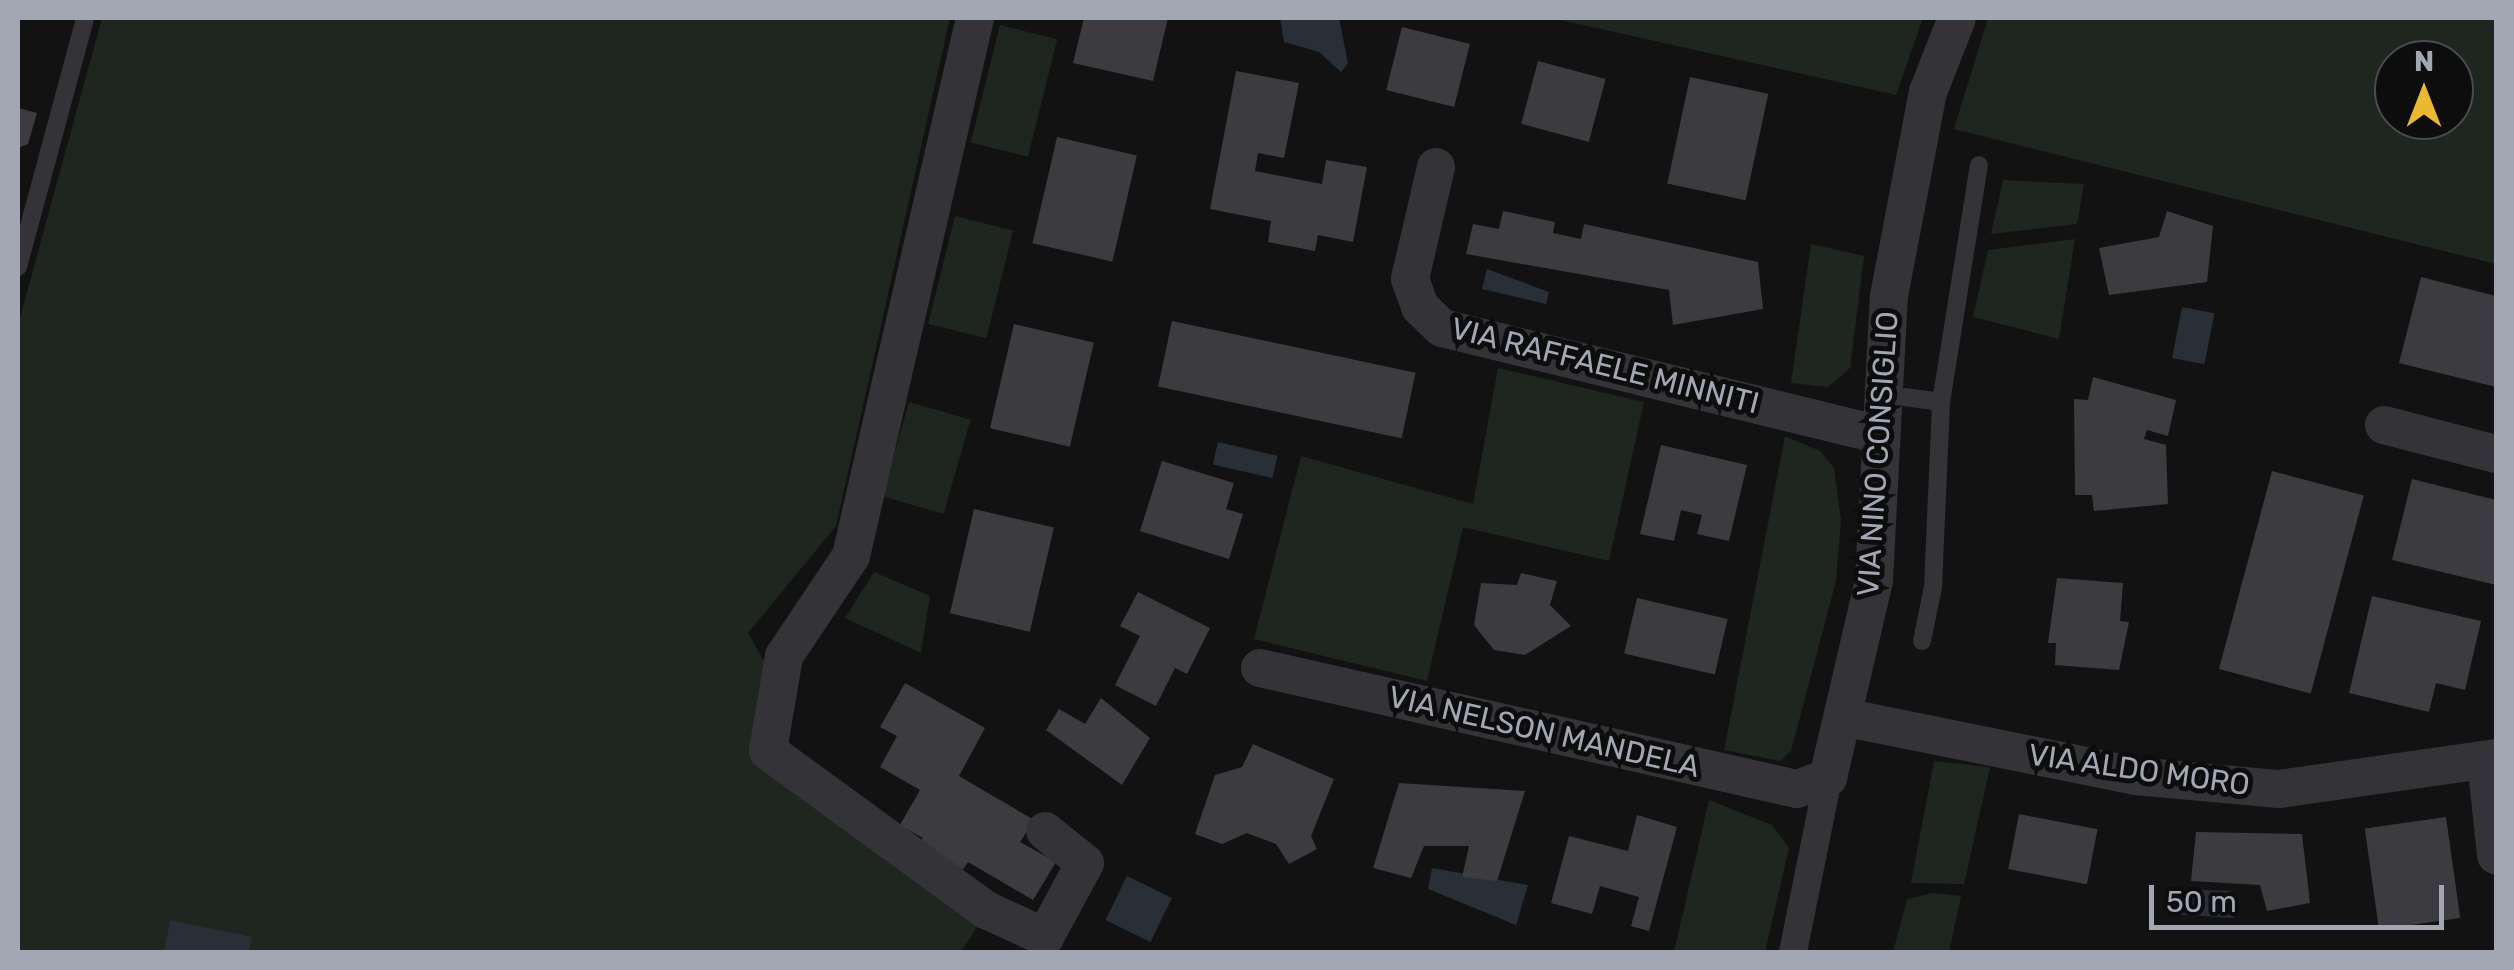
<!DOCTYPE html>
<style>
body{margin:0}
#map{position:relative;width:2514px;height:970px;overflow:hidden;background:#121213;font-family:Rubik,sans-serif}
div>[style]{position:absolute}
.green>*{inset:0;background:#1e261f;transform-origin:0 0}
.water>*{inset:0;background:#282f36;transform-origin:0 0}
.building>*{inset:0;background:#3c3c40;transform-origin:0 0}
.service>*{height:18px;margin:-9px;padding:0 9px;transform-origin:9px;border-radius:9px;background:#333338}
.pedestrian>*{height:28px;margin:-14px;padding:0 14px;transform-origin:14px;border-radius:14px;background:#333338}
.minor>*{height:38px;margin:-19px;padding:0 19px;transform-origin:19px;border-radius:19px;background:#333338}
span{translate:-50% -50%;white-space:nowrap;text-align:center;line-height:1.15;-webkit-text-stroke:10px #0d0d0e;paint-order:stroke}
.street-label{font-size:30px;color:#a3a7b3}
.frame{position:absolute;inset:0;border:20px solid #a3a7b3;pointer-events:none}
.north{position:absolute;left:2374px;top:40px;width:100px;height:100px;box-sizing:border-box;background:#0d0d0e;border:2px solid #494b50;border-radius:50%;rotate:0deg;font-size:28px;font-weight:700;line-height:40px;text-align:center;color:#a3a7b3}
.north::after{content:'';display:block;margin:auto;width:35px;height:45px;background:#ebb931;clip-path:polygon(50% 0,100% 100%,50% 72%,0 100%)}
.scale{position:absolute;left:2149px;top:885px;width:295px;height:45px;box-sizing:border-box;border:5px solid #a3a7b3;border-top:0;padding-left:12px;font-size:30px;line-height:35px;white-space:nowrap;color:#a3a7b3;-webkit-text-stroke:8px #0d0d0e;paint-order:stroke}
</style>
<div id="map">
<div class="green">
<div style="clip-path:polygon(102px 18px,950px 18px,836px 526px,748px 633px,767px 666px,755px 757px,978px 925px,961px 952px,18px 952px,18px 325px)"></div>
<div style="clip-path:polygon(1552px 18px,1923px 18px,1896px 95px)"></div>
<div style="clip-path:polygon(evenodd,1988px 18px,2496px 18px,2496px 264px,1954px 129px,1988px 18px,2394px 60px,2454px 60px,2454px 120px,2394px 120px,2394px 60px)"></div>
<div style="left:1000px;top:25px;width:59px;height:121px;rotate:14deg"></div>
<div style="clip-path:polygon(2003px 180px,2084px 184px,2077px 224px,1991px 234px)"></div>
<div style="left:955px;top:216px;width:60px;height:111px;rotate:14deg"></div>
<div style="clip-path:polygon(2075px 239px,2059px 339px,1973px 317px,1988px 250px)"></div>
<div style="clip-path:polygon(1811px 244px,1864px 256px,1850px 368px,1828px 387px,1791px 383px)"></div>
<div style="clip-path:polygon(1498px 368px,1644px 402px,1609px 561px,1463px 527px,1427px 681px,1254px 639px,1301px 456px,1473px 504px)"></div>
<div style="left:909px;top:402px;width:64px;height:98px;rotate:16deg"></div>
<div style="clip-path:polygon(1785px 436px,1820px 451px,1834px 468px,1841px 520px,1836px 581px,1791px 751px,1780px 761px,1724px 750px)"></div>
<div style="clip-path:polygon(874px 572px,930px 596px,921px 653px,845px 618px)"></div>
<div style="clip-path:polygon(1934px 761px,1990px 767px,1964px 884px,1911px 883px)"></div>
<div style="clip-path:polygon(1709px 800px,1772px 825px,1789px 848px,1765px 952px,1674px 952px)"></div>
<div style="clip-path:polygon(1933px 893px,1961px 896px,1949px 952px,1893px 952px,1907px 899px)"></div>
</div>
<div class="water">
<div style="clip-path:polygon(1280px 18px,1339px 18px,1348px 63px,1341px 72px,1319px 52px,1284px 42px)"></div>
<div style="clip-path:polygon(1487px 269px,1549px 292px,1546px 304px,1482px 289px)"></div>
<div style="left:2182px;top:307px;width:33px;height:52px;rotate:11deg"></div>
<div style="left:1218px;top:442px;width:61px;height:23px;rotate:13deg"></div>
<div style="clip-path:polygon(1432px 868px,1528px 885px,1516px 925px,1428px 889px)"></div>
<div style="left:1127px;top:876px;width:50px;height:49px;rotate:26deg"></div>
<div style="clip-path:polygon(2174px 889px,2231px 891px,2234px 918px,2170px 914px)"></div>
<div style="clip-path:polygon(170px 920px,252px 937px,249px 952px,164px 952px)"></div>
</div>
<div class="building">
<div style="clip-path:polygon(1084px 18px,1168px 18px,1153px 81px,1073px 63px)"></div>
<div style="left:1402px;top:27px;width:70px;height:65px;rotate:14deg"></div>
<div style="left:1538px;top:61px;width:70px;height:65px;rotate:15deg"></div>
<div style="clip-path:polygon(1236px 71px,1299px 83px,1284px 158px,1258px 153px,1255px 171px,1322px 184px,1326px 160px,1367px 167px,1353px 242px,1318px 235px,1315px 251px,1268px 242px,1271px 221px,1210px 209px)"></div>
<div style="left:1690px;top:77px;width:80px;height:109px;rotate:12deg"></div>
<div style="clip-path:polygon(18px 108px,37px 113px,28px 144px,18px 148px)"></div>
<div style="left:1057px;top:137px;width:82px;height:109px;rotate:13deg"></div>
<div style="clip-path:polygon(1503px 211px,1555px 222px,1553px 233px,1581px 239px,1584px 224px,1758px 262px,1763px 309px,1673px 325px,1669px 290px,1466px 254px,1473px 224px,1499px 229px)"></div>
<div style="clip-path:polygon(2167px 211px,2213px 226px,2207px 282px,2109px 295px,2099px 248px,2159px 237px)"></div>
<div style="clip-path:polygon(2421px 277px,2496px 296px,2496px 387px,2399px 363px)"></div>
<div style="left:1172px;top:321px;width:249px;height:67px;rotate:12deg"></div>
<div style="left:1014px;top:324px;width:82px;height:107px;rotate:13deg"></div>
<div style="clip-path:polygon(2093px 377px,2176px 400px,2168px 436px,2147px 430px,2144px 439px,2166px 445px,2168px 504px,2094px 511px,2092px 495px,2075px 495px,2074px 399px,2088px 400px)"></div>
<div style="clip-path:polygon(1661px 445px,1747px 465px,1729px 541px,1697px 534px,1702px 515px,1681px 510px,1674px 541px,1640px 534px)"></div>
<div style="clip-path:polygon(1162px 461px,1234px 483px,1226px 509px,1243px 514px,1229px 559px,1140px 531px)"></div>
<div style="left:2272px;top:471px;width:95px;height:205px;rotate:15deg"></div>
<div style="clip-path:polygon(2412px 479px,2496px 500px,2496px 585px,2392px 560px)"></div>
<div style="left:974px;top:509px;width:82px;height:107px;rotate:13deg"></div>
<div style="clip-path:polygon(1521px 573px,1557px 581px,1550px 605px,1571px 626px,1525px 655px,1494px 650px,1474px 625px,1481px 583px,1517px 585px)"></div>
<div style="clip-path:polygon(2057px 578px,2123px 583px,2120px 621px,2129px 622px,2119px 670px,2055px 665px,2056px 643px,2048px 643px)"></div>
<div style="clip-path:polygon(1138px 592px,1210px 628px,1187px 674px,1175px 668px,1156px 706px,1115px 685px,1140px 636px,1120px 626px)"></div>
<div style="clip-path:polygon(2372px 596px,2481px 621px,2465px 690px,2436px 683px,2429px 712px,2349px 693px)"></div>
<div style="left:1637px;top:598px;width:93px;height:57px;rotate:13deg"></div>
<div style="clip-path:polygon(905px 683px,985px 728px,959px 776px,1034px 820px,1020px 842px,1056px 862px,1033px 900px,968px 862px,960px 874px,917px 849px,923px 838px,900px 825px,920px 790px,880px 767px,897px 736px,880px 727px)"></div>
<div style="clip-path:polygon(1101px 698px,1150px 738px,1122px 785px,1046px 730px,1059px 709px,1085px 724px)"></div>
<div style="clip-path:polygon(1253px 744px,1334px 779px,1311px 836px,1317px 849px,1289px 864px,1276px 844px,1247px 833px,1222px 844px,1195px 834px,1215px 775px,1242px 767px)"></div>
<div style="clip-path:polygon(1399px 783px,1525px 791px,1497px 881px,1462px 877px,1469px 846px,1424px 846px,1411px 878px,1373px 868px)"></div>
<div style="left:2019px;top:814px;width:80px;height:56px;rotate:11deg"></div>
<div style="clip-path:polygon(1637px 815px,1677px 827px,1649px 931px,1631px 926px,1639px 897px,1600px 886px,1592px 914px,1551px 903px,1569px 836px,1628px 851px)"></div>
<div style="left:2446px;top:817px;width:102px;height:82px;rotate:82deg"></div>
<div style="clip-path:polygon(2196px 832px,2302px 834px,2310px 903px,2267px 911px,2260px 885px,2191px 881px)"></div>
</div>
<div class="service">
<div style="left:18px;top:267px;width:258px;rotate:-74.9deg"></div>
<div style="left:1882px;top:394px;width:60px;rotate:7.7deg"></div>
<div style="left:1922px;top:641px;width:55px;rotate:-78.5deg"></div>
<div style="left:1933px;top:587px;width:185px;rotate:-87.5deg"></div>
<div style="left:1941px;top:402px;width:240px;rotate:-80.9deg"></div>
</div>
<div class="pedestrian">
<div style="left:1793px;top:952px;width:177px;rotate:-78.6deg"></div>
</div>
<div class="minor">
<div style="left:975px;top:18px;width:552px;rotate:102.98deg"></div>
<div style="left:851px;top:556px;width:120px;rotate:123.8deg"></div>
<div style="left:784px;top:656px;width:96px;rotate:99.6deg"></div>
<div style="left:768px;top:751px;width:270px;rotate:36.1deg"></div>
<div style="left:986px;top:910px;width:65px;rotate:24.6deg"></div>
<div style="left:1045px;top:937px;width:84px;rotate:-61.6deg"></div>
<div style="left:1085px;top:863px;width:51px;rotate:-141.3deg"></div>
<div style="left:1436px;top:167px;width:115px;rotate:103.1deg"></div>
<div style="left:1410px;top:279px;width:30px;rotate:70deg"></div>
<div style="left:1420px;top:307px;width:30px;rotate:44deg"></div>
<div style="left:1442px;top:328px;width:449px;rotate:13.7deg"></div>
<div style="left:2384px;top:425px;width:116px;rotate:14.5deg"></div>
<div style="left:1260px;top:668px;width:550px;rotate:12.7deg"></div>
<div style="left:1797px;top:789px;width:33px;rotate:-20deg"></div>
<div style="left:1828px;top:778px;width:203px;rotate:-76.9deg"></div>
<div style="left:1874px;top:580px;width:284px;rotate:-87deg"></div>
<div style="left:1889px;top:296px;width:208px;rotate:-79.2deg"></div>
<div style="left:1928px;top:92px;width:79px;rotate:-68.6deg"></div>
<div style="left:1843px;top:717px;width:298px;rotate:11.4deg"></div>
<div style="left:2135px;top:776px;width:145px;rotate:5.2deg"></div>
<div style="left:2279px;top:789px;width:219px;rotate:-8.1deg"></div>
<div style="left:2486px;top:760px;width:96px;rotate:84deg"></div>
</div>
<div class="street-label">
<span style="left:1605px;top:366px;rotate:14deg">VIA RAFFAELE MINNITI</span>
<span style="left:1878px;top:454px;rotate:-86deg">VIA NINO CONSIGLIO</span>
<span style="left:1544px;top:732px;rotate:13deg">VIA NELSON MANDELA</span>
<span style="left:2139px;top:770px;rotate:8deg">VIA ALDO MORO</span>
</div>
<div class="frame"></div>
<div class="north">N</div>
<div class="scale">50 m</div>
</div>
